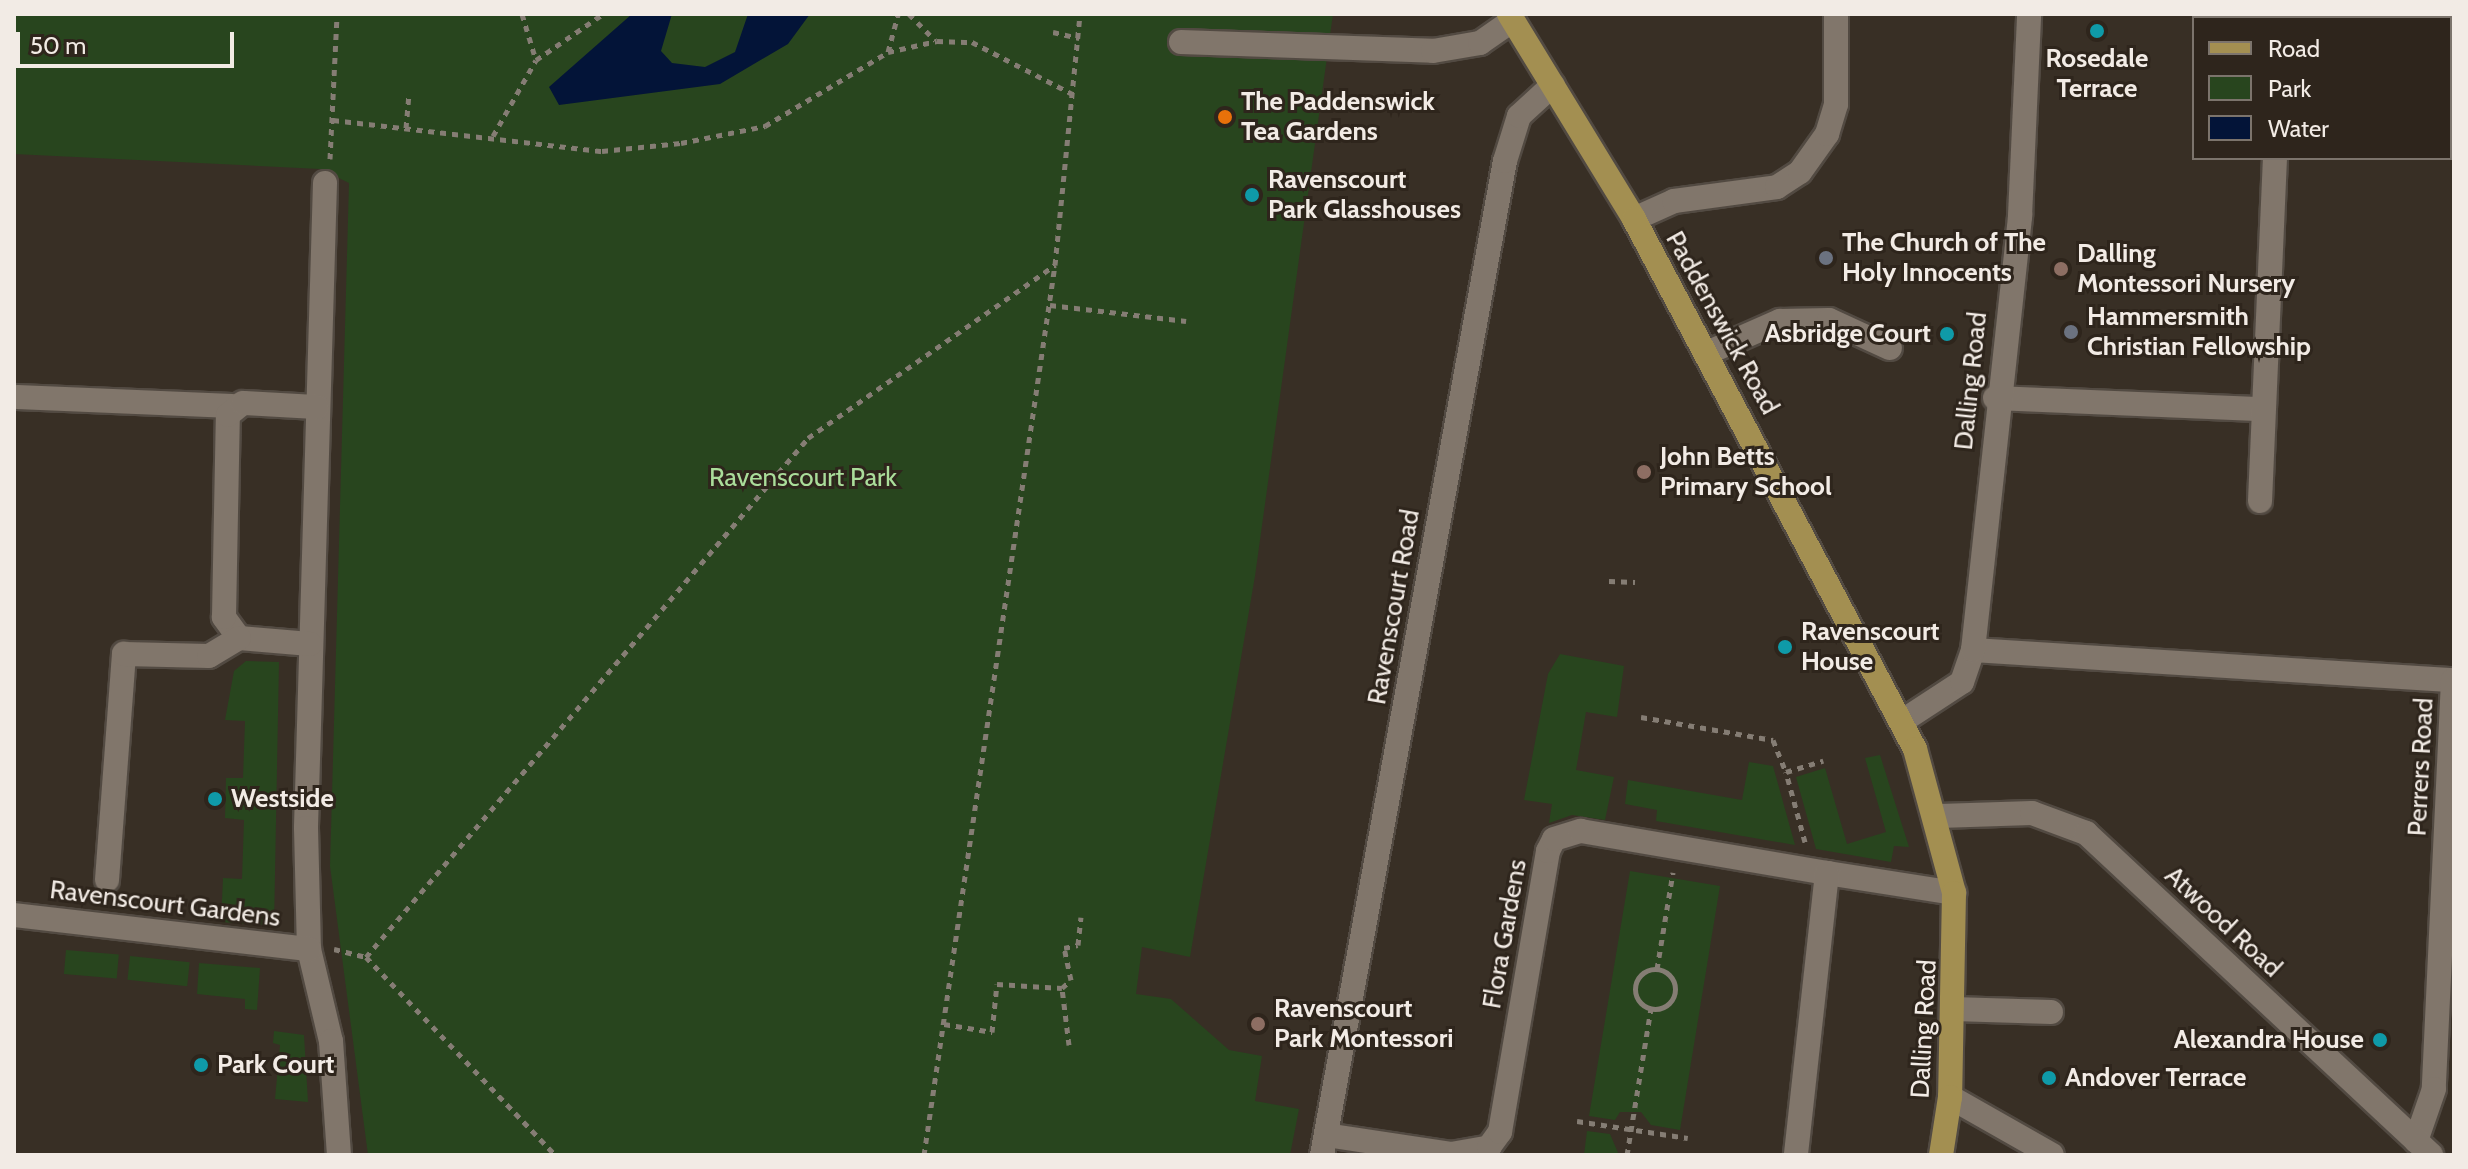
<!DOCTYPE html>
<style>
body{margin:0}
#map{position:relative;width:2468px;height:1169px;overflow:hidden;background:#382f25;font-family:Cabin,sans-serif}
div>[style]{position:absolute}
.green>*{inset:0;background:#28451e;transform-origin:0 0}
.water>*{inset:0;background:#031438}
.path>*{height:5px;margin-top:-2.5px;transform-origin:0;background:repeating-linear-gradient(90deg,#857d74 0 6px,transparent 0 12px)}
.path>.ring{margin:-2.5px;padding:0;box-sizing:content-box;background:none;border:5px solid #857d74;border-radius:50%}
.roads{filter:drop-shadow(2px 0 #524a42) drop-shadow(-2px 0 #524a42) drop-shadow(0 2px #524a42) drop-shadow(0 -2px #524a42)}
.minor>*{height:24px;margin:-12px;padding:0 12px;transform-origin:12px;border-radius:12px;background:#81766b}
.major>*{height:24px;margin:-12px;padding:0 12px;transform-origin:12px;border-radius:12px;background:#a38f51}
.dots>*{width:22px;height:22px;translate:-50% -50%;box-sizing:border-box;border:4px solid #2e251c;border-radius:50%}
span{translate:-50% -50%;white-space:nowrap;text-align:center;line-height:1.15;-webkit-text-stroke:6px #2e251c;paint-order:stroke}
.poi-label{font-size:26px;color:#f2ebe5;font-weight:700}
.left{translate:0 -50%;text-align:left}
.right{translate:-100% -50%;text-align:right}
.street-label{font-size:26px;color:#f2ebe5}
.park-label{font-size:26px;color:#aadd9a}
.frame{position:absolute;inset:0;border:16px solid #f2ebe5;pointer-events:none}
.legend{position:absolute;left:2192px;top:16px;width:260px;height:144px;box-sizing:border-box;background:#2e251c;border:2px solid #7c746c;margin:0;padding:10px 14px;list-style:none;font-size:24px;color:#f2ebe5}
.legend li{display:flex;align-items:center;gap:16px;height:40px}
.legend b{width:40px;border:2px solid #7c746c}
.scale{position:absolute;left:16px;top:32px;width:218px;height:36px;box-sizing:border-box;border:4px solid #f2ebe5;border-top:0;padding-left:10px;font-size:24px;line-height:28px;white-space:nowrap;color:#f2ebe5;-webkit-text-stroke:6px #2e251c;paint-order:stroke}
</style>
<div id="map">
<div class="green">
<div style="clip-path:polygon(14px 14px,1333px 14px,1255px 576px,1190px 957px,1142px 947px,1136px 994px,1171px 999px,1229px 1050px,1262px 1056px,1255px 1101px,1299px 1109px,1290px 1155px,368px 1155px,330px 866px,349px 183px,320px 169px,14px 154px)"></div>
<div style="clip-path:polygon(1560px 654px,1624px 666px,1617px 717px,1586px 712px,1576px 770px,1614px 777px,1605px 820px,1572px 815px,1549px 823px,1552px 804px,1524px 800px,1548px 674px)"></div>
<div style="clip-path:polygon(246px 661px,279px 662px,274px 926px,221px 922px,223px 878px,242px 879px,244px 820px,225px 818px,226px 778px,243px 778px,245px 721px,225px 720px,234px 671px)"></div>
<div style="clip-path:polygon(1880px 755px,1909px 847px,1894px 846px,1891px 862px,1816px 849px,1796px 777px,1825px 768px,1847px 844px,1886px 832px,1865px 758px)"></div>
<div style="clip-path:polygon(1749px 762px,1773px 766px,1795px 845px,1656px 821px,1657px 810px,1625px 804px,1628px 780px,1742px 800px)"></div>
<div style="clip-path:polygon(1630px 871px,1720px 886px,1680px 1130px,1651px 1125px,1641px 1112px,1620px 1112px,1615px 1120px,1589px 1116px)"></div>
<div style="left:66px;top:950px;width:53px;height:24px;rotate:5deg"></div>
<div style="left:130px;top:956px;width:60px;height:24px;rotate:6deg"></div>
<div style="clip-path:polygon(199px 963px,260px 968px,257px 1010px,245px 1009px,245px 999px,197px 994px)"></div>
<div style="clip-path:polygon(274px 1031px,304px 1035px,308px 1102px,275px 1099px,280px 1045px,273px 1043px)"></div>
<div style="clip-path:polygon(1587px 1131px,1610px 1134px,1619px 1155px,1584px 1155px)"></div>
</div>
<div class="water">
<div style="clip-path:polygon(632px 14px,672px 14px,661px 51px,672px 63px,705px 67px,735px 52px,748px 14px,810px 14px,788px 44px,720px 84px,559px 105px,549px 87px)"></div>
</div>
<div class="path">
<div style="left:522px;top:14px;width:48px;rotate:73.1deg"></div>
<div style="left:909px;top:14px;width:37px;rotate:45deg"></div>
<div style="left:1053px;top:32px;width:27px;rotate:13deg"></div>
<div style="left:888px;top:52px;width:39px;rotate:-75deg"></div>
<div style="left:333px;top:120px;width:271px;rotate:6.6deg"></div>
<div style="left:602px;top:151px;width:79px;rotate:-5.8deg"></div>
<div style="left:681px;top:143px;width:86px;rotate:-11.4deg"></div>
<div style="left:765px;top:126px;width:144px;rotate:-31deg"></div>
<div style="left:888px;top:52px;width:50px;rotate:-12.7deg"></div>
<div style="left:937px;top:41px;width:35px;rotate:2deg"></div>
<div style="left:972px;top:42px;width:117px;rotate:27.4deg"></div>
<div style="left:406px;top:128px;width:33px;rotate:-85deg"></div>
<div style="left:493px;top:136px;width:87px;rotate:-60.5deg"></div>
<div style="left:536px;top:60px;width:81px;rotate:-34.5deg"></div>
<div style="left:330px;top:159px;width:145px;rotate:-87.2deg"></div>
<div style="left:1050px;top:305px;width:137px;rotate:6.7deg"></div>
<div style="left:1609px;top:581px;width:26px;rotate:2deg"></div>
<div style="left:1641px;top:717px;width:134px;rotate:9.9deg"></div>
<div style="left:1773px;top:740px;width:35px;rotate:68deg"></div>
<div style="left:1805px;top:842px;width:73px;rotate:-105.2deg"></div>
<div style="left:1786px;top:772px;width:39px;rotate:-17deg"></div>
<div style="left:334px;top:949px;width:33px;rotate:14deg"></div>
<div style="left:366px;top:957px;width:682px;rotate:-49.58deg"></div>
<div style="left:808px;top:438px;width:302px;rotate:-35deg"></div>
<div style="left:366px;top:957px;width:274px;rotate:46.3deg"></div>
<div class="ring" style="left:1635px;top:969px;width:35px;height:35px"></div>
<div style="left:1657px;top:969px;width:98px;rotate:-80.6deg"></div>
<div style="left:944px;top:1024px;width:49px;rotate:9.5deg"></div>
<div style="left:992px;top:1032px;width:48px;rotate:-84.1deg"></div>
<div style="left:997px;top:984px;width:65px;rotate:3.5deg"></div>
<div style="left:1069px;top:1045px;width:57px;rotate:-97deg"></div>
<div style="left:1062px;top:988px;width:12px;rotate:-42deg"></div>
<div style="left:1071px;top:980px;width:33px;rotate:-102deg"></div>
<div style="left:1064px;top:948px;width:14px;rotate:-12deg"></div>
<div style="left:1078px;top:945px;width:28px;rotate:-84deg"></div>
<div style="left:1577px;top:1121px;width:112px;rotate:8.7deg"></div>
<div style="left:924px;top:1155px;width:900px;rotate:-81.63deg"></div>
<div style="left:1055px;top:265px;width:252px;rotate:-84.3deg"></div>
<div style="left:1627px;top:1155px;width:148px;rotate:-80.7deg"></div>
</div>
<div class="roads">
<div class="minor">
<div style="left:2281px;top:18px;width:4px;rotate:-76deg"></div>
<div style="left:1181px;top:42px;width:252px;rotate:2deg"></div>
<div style="left:1433px;top:51px;width:48px;rotate:-9.7deg"></div>
<div style="left:1480px;top:43px;width:40px;rotate:-34.9deg"></div>
<div style="left:325px;top:183px;width:645px;rotate:91.69deg"></div>
<div style="left:306px;top:828px;width:121px;rotate:88.6deg"></div>
<div style="left:309px;top:949px;width:95px;rotate:76.6deg"></div>
<div style="left:331px;top:1041px;width:114px;rotate:86deg"></div>
<div style="left:1634px;top:219px;width:44px;rotate:-24.2deg"></div>
<div style="left:1674px;top:201px;width:104px;rotate:-7.7deg"></div>
<div style="left:1777px;top:187px;width:27px;rotate:-33deg"></div>
<div style="left:1800px;top:172px;width:47px;rotate:-54.6deg"></div>
<div style="left:1827px;top:134px;width:31px;rotate:-73deg"></div>
<div style="left:1836px;top:104px;width:90px;rotate:-90deg"></div>
<div style="left:1707px;top:353px;width:80px;rotate:-23.7deg"></div>
<div style="left:1780px;top:321px;width:49px;rotate:-1.2deg"></div>
<div style="left:1829px;top:320px;width:67px;rotate:24.7deg"></div>
<div style="left:17px;top:397px;width:215px;rotate:2.4deg"></div>
<div style="left:1995px;top:398px;width:268px;rotate:2.4deg"></div>
<div style="left:2260px;top:501px;width:343px;rotate:-87.5deg"></div>
<div style="left:310px;top:644px;width:71px;rotate:-175.2deg"></div>
<div style="left:239px;top:638px;width:26px;rotate:-126deg"></div>
<div style="left:224px;top:617px;width:202px;rotate:-88.9deg"></div>
<div style="left:228px;top:415px;width:19px;rotate:-39deg"></div>
<div style="left:243px;top:403px;width:74px;rotate:3.1deg"></div>
<div style="left:1973px;top:650px;width:481px;rotate:3.6deg"></div>
<div style="left:2453px;top:680px;width:409px;rotate:92.7deg"></div>
<div style="left:2434px;top:1089px;width:55px;rotate:109.1deg"></div>
<div style="left:1904px;top:720px;width:69px;rotate:-33.2deg"></div>
<div style="left:1962px;top:682px;width:34px;rotate:-71deg"></div>
<div style="left:1973px;top:650px;width:437px;rotate:-83.8deg"></div>
<div style="left:2020px;top:216px;width:202px;rotate:-87.4deg"></div>
<div style="left:1939px;top:816px;width:93px;rotate:-1.8deg"></div>
<div style="left:2032px;top:813px;width:58px;rotate:20.3deg"></div>
<div style="left:2086px;top:833px;width:472px;rotate:43deg"></div>
<div style="left:1827px;top:873px;width:129px;rotate:8.9deg"></div>
<div style="left:107px;top:880px;width:227px;rotate:-85.7deg"></div>
<div style="left:124px;top:654px;width:85px;rotate:1.3deg"></div>
<div style="left:209px;top:656px;width:35px;rotate:-31deg"></div>
<div style="left:14px;top:915px;width:297px;rotate:6.6deg"></div>
<div style="left:1953px;top:1009px;width:98px;rotate:1.8deg"></div>
<div style="left:1950px;top:1097px;width:117px;rotate:29.6deg"></div>
<div style="left:1326px;top:1135px;width:126px;rotate:8.6deg"></div>
<div style="left:1451px;top:1154px;width:39px;rotate:-10deg"></div>
<div style="left:1489px;top:1147px;width:19px;rotate:-54deg"></div>
<div style="left:1500px;top:1132px;width:285px;rotate:-80.3deg"></div>
<div style="left:1548px;top:851px;width:13px;rotate:-63deg"></div>
<div style="left:1554px;top:839px;width:28px;rotate:-17deg"></div>
<div style="left:1581px;top:831px;width:250px;rotate:9.7deg"></div>
<div style="left:1827px;top:873px;width:284px;rotate:96.3deg"></div>
<div style="left:1322px;top:1155px;width:1011px;rotate:-79.57deg"></div>
<div style="left:1505px;top:161px;width:47px;rotate:-72.7deg"></div>
<div style="left:1519px;top:116px;width:46px;rotate:-42.4deg"></div>
</div>
<div class="major">
<div style="left:1509px;top:14px;width:240px;rotate:58.6deg"></div>
<div style="left:1634px;top:219px;width:600px;rotate:62.07deg"></div>
<div style="left:1915px;top:749px;width:149px;rotate:74.8deg"></div>
<div style="left:1954px;top:893px;width:204px;rotate:91.1deg"></div>
<div style="left:1950px;top:1097px;width:59px;rotate:98.8deg"></div>
</div>
</div>
<div class="dots">
<div style="left:2097px;top:31px;background:#0f9aa8"></div>
<div style="left:1225px;top:117px;background:#e8710a"></div>
<div style="left:1252px;top:195px;background:#0f9aa8"></div>
<div style="left:1826px;top:258px;background:#6b7280"></div>
<div style="left:2061px;top:269px;background:#8d6e63"></div>
<div style="left:2071px;top:332px;background:#6b7280"></div>
<div style="left:1947px;top:334px;background:#0f9aa8"></div>
<div style="left:1644px;top:472px;background:#8d6e63"></div>
<div style="left:1785px;top:647px;background:#0f9aa8"></div>
<div style="left:215px;top:799px;background:#0f9aa8"></div>
<div style="left:1258px;top:1024px;background:#8d6e63"></div>
<div style="left:2380px;top:1040px;background:#0f9aa8"></div>
<div style="left:201px;top:1065px;background:#0f9aa8"></div>
<div style="left:2049px;top:1078px;background:#0f9aa8"></div>
</div>
<div class="poi-label">
<span style="left:2097px;top:74px">Rosedale<br>Terrace</span>
<span class="left" style="left:1241px;top:117px">The Paddenswick<br>Tea Gardens</span>
<span class="left" style="left:1268px;top:195px">Ravenscourt<br>Park Glasshouses</span>
<span class="left" style="left:1842px;top:258px">The Church of The<br>Holy Innocents</span>
<span class="left" style="left:2077px;top:269px">Dalling<br>Montessori Nursery</span>
<span class="left" style="left:2087px;top:332px">Hammersmith<br>Christian Fellowship</span>
<span class="right" style="left:1931px;top:334px">Asbridge Court</span>
<span class="left" style="left:1660px;top:472px">John Betts<br>Primary School</span>
<span class="left" style="left:1801px;top:647px">Ravenscourt<br>House</span>
<span class="left" style="left:231px;top:799px">Westside</span>
<span class="left" style="left:1274px;top:1024px">Ravenscourt<br>Park Montessori</span>
<span class="right" style="left:2364px;top:1040px">Alexandra House</span>
<span class="left" style="left:217px;top:1065px">Park Court</span>
<span class="left" style="left:2065px;top:1078px">Andover Terrace</span>
</div>
<div class="street-label">
<span style="left:1722px;top:323px;rotate:61deg">Paddenswick Road</span>
<span style="left:1971px;top:381px;rotate:-84deg">Dalling Road</span>
<span style="left:1394px;top:607px;rotate:-80deg">Ravenscourt Road</span>
<span style="left:2421px;top:767px;rotate:-87deg">Perrers Road</span>
<span style="left:165px;top:904px;rotate:7deg">Ravenscourt Gardens</span>
<span style="left:2223px;top:922px;rotate:43deg">Atwood Road</span>
<span style="left:1505px;top:934px;rotate:-80deg">Flora Gardens</span>
<span style="left:1924px;top:1029px;rotate:-87deg">Dalling Road</span>
</div>
<div class="park-label">
<span style="left:803px;top:478px">Ravenscourt Park</span>
</div>
<div class="frame"></div>
<ul class="legend">
<li><b style="height:10px;background:#a38f51"></b>Road</li>
<li><b style="height:22px;background:#28451e"></b>Park</li>
<li><b style="height:22px;background:#031438"></b>Water</li>
</ul>
<div class="scale">50 m</div>
</div>
